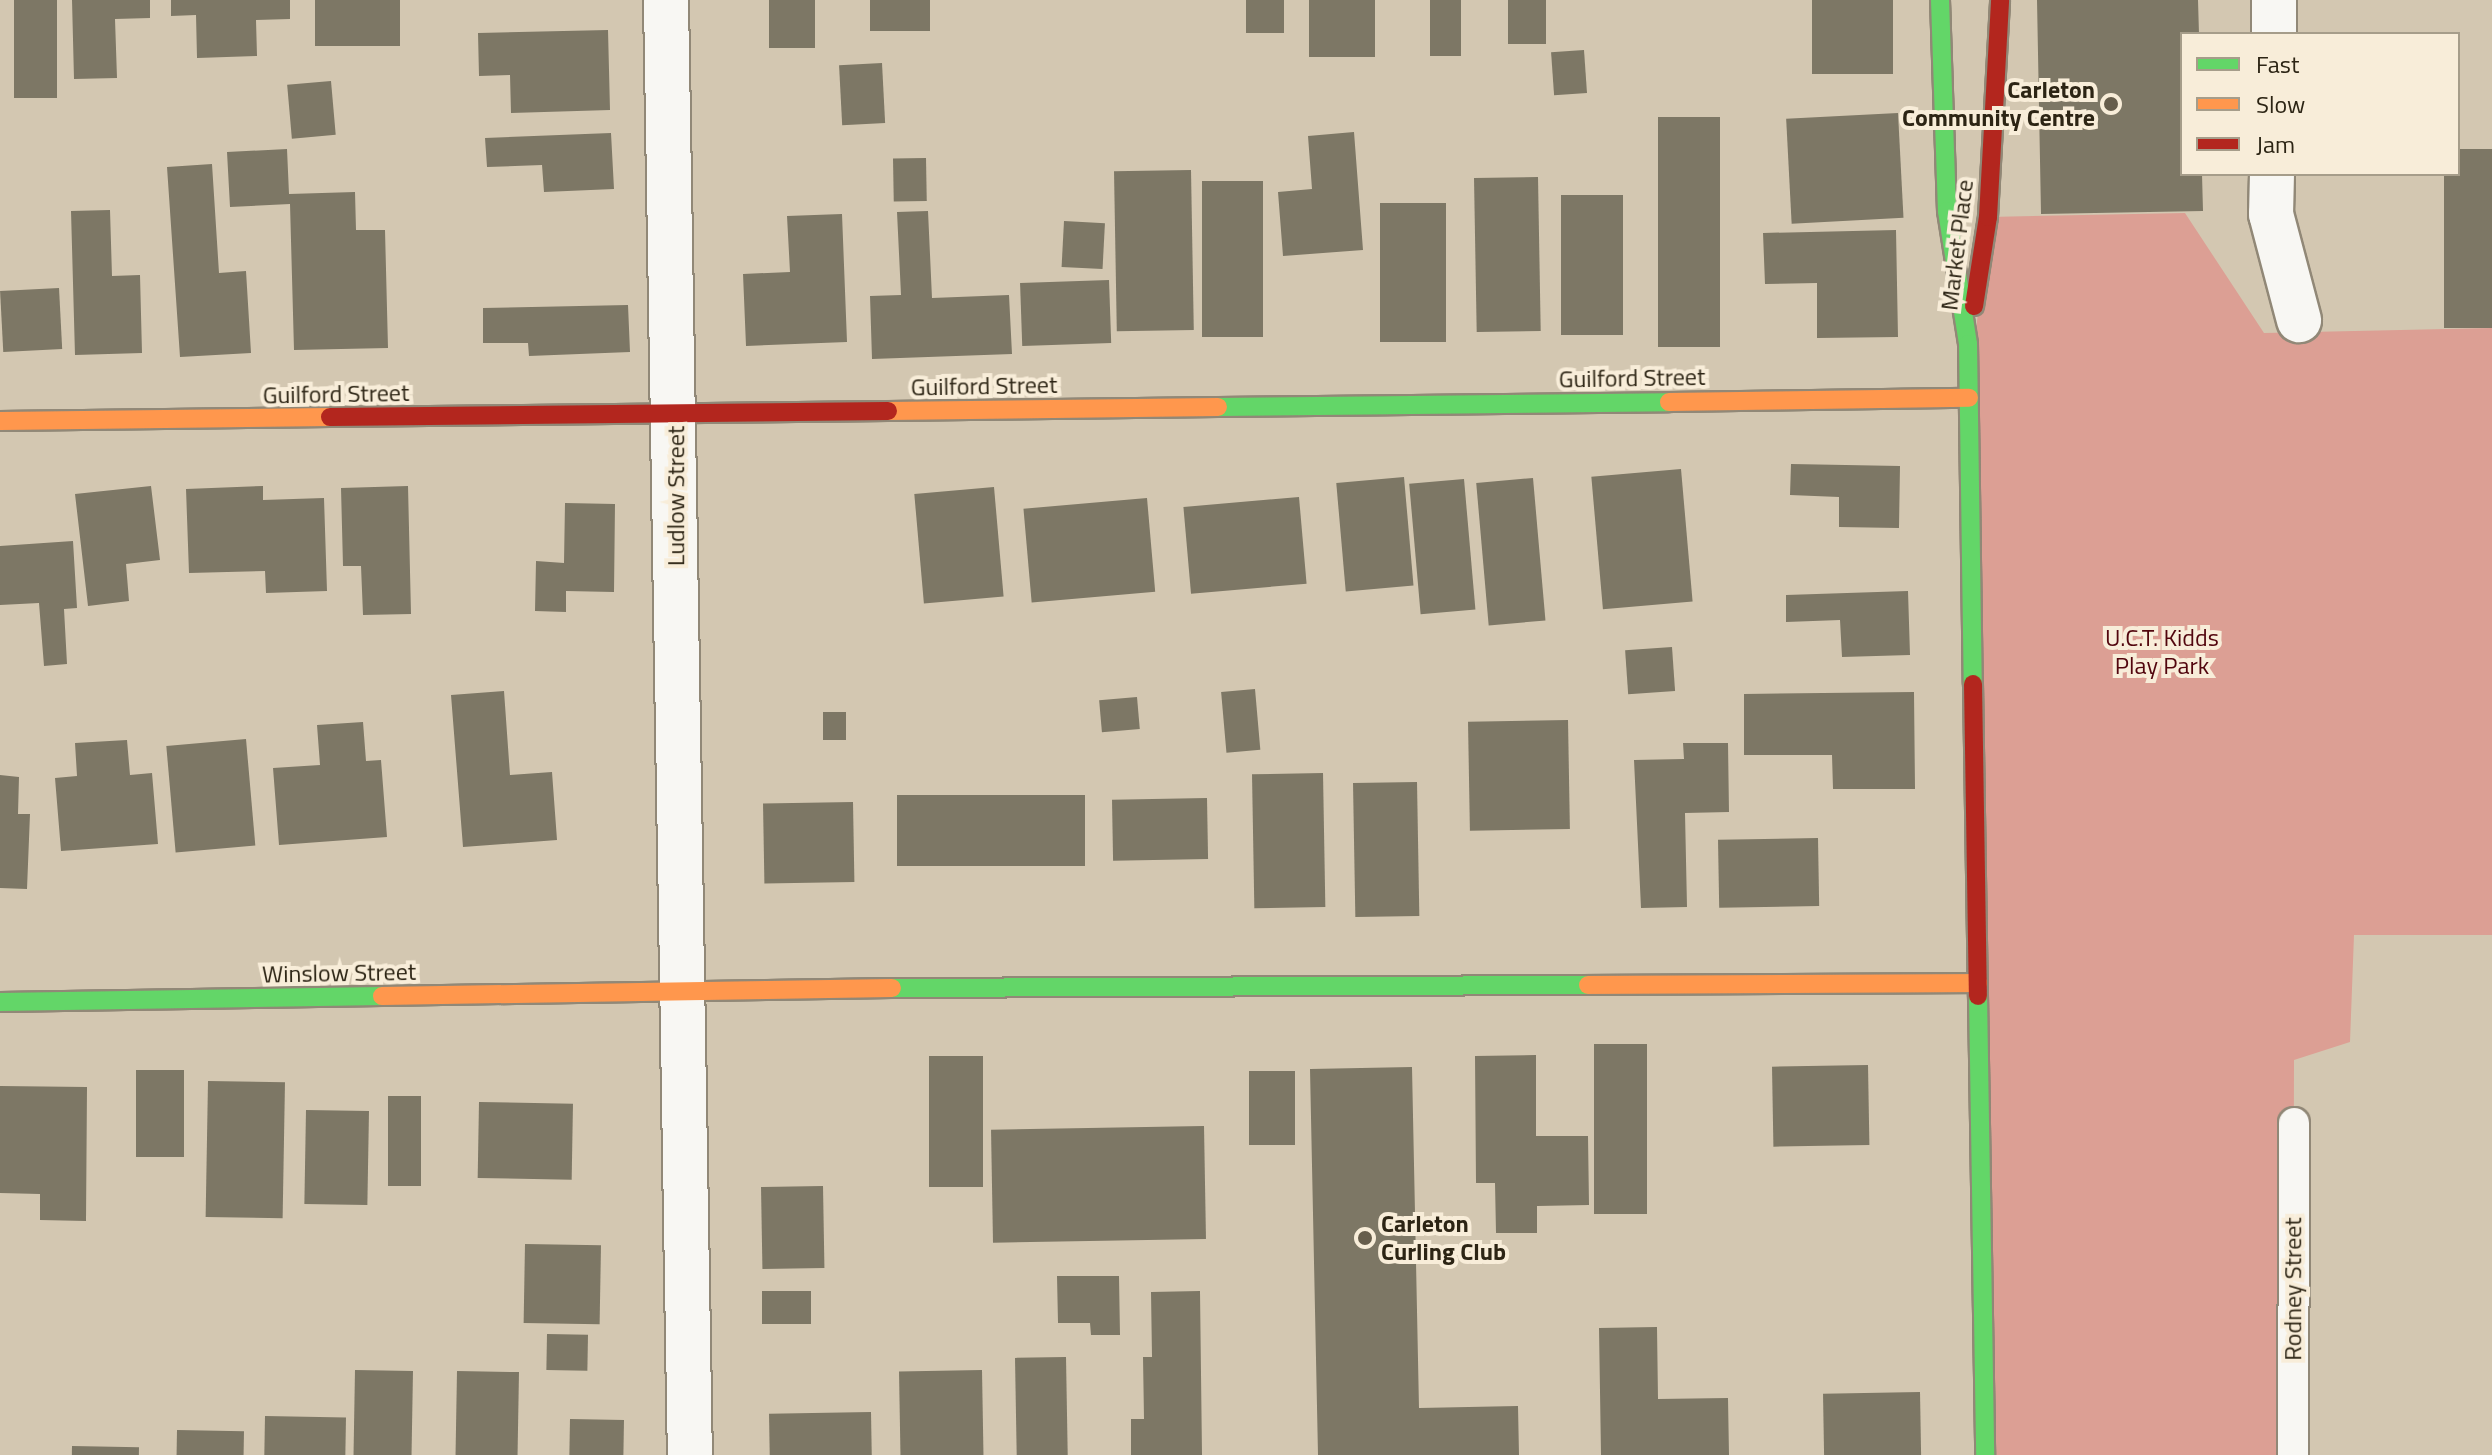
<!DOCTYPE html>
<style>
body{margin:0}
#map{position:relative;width:2492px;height:1455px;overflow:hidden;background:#d3c7b1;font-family:"Titillium Web",sans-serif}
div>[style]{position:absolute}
.green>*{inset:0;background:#dc9f94}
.building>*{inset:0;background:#7d7765;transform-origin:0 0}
.roads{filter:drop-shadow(2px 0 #918877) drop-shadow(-2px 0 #918877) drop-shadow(0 2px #918877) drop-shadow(0 -2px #918877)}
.lane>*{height:30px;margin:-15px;padding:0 15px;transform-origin:15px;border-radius:15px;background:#f8f7f3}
.street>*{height:44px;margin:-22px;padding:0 22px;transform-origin:22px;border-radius:22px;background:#f8f7f3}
.fast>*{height:18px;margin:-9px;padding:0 9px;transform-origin:9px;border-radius:9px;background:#63d668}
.slow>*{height:18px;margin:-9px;padding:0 9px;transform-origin:9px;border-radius:9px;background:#ff974d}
.jam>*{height:18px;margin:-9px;padding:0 9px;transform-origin:9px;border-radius:9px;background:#b3261e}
.dots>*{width:22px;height:22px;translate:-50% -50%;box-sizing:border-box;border:4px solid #f8edd9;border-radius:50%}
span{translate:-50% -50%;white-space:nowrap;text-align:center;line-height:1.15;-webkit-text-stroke:8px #f8edd9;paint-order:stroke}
.poi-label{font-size:24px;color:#2c2414;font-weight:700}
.right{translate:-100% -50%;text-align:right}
.left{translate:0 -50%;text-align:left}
.street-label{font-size:24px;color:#2c2414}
.park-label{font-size:24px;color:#52060e}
.legend{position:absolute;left:2180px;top:32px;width:280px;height:144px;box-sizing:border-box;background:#f8edd9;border:2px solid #a69d8a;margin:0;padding:10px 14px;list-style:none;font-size:24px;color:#2c2414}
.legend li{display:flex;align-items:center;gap:16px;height:40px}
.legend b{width:40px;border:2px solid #a69d8a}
</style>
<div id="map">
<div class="green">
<div style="clip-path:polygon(2185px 213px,2264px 333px,2492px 328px,2492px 935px,2354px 935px,2350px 1042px,2294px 1060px,2293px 1455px,1985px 1455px,1969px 398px,1988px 217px)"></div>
</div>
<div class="building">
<div style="left:14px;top:0;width:43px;height:98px"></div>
<div style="clip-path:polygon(72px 0,150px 0,150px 18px,115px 19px,117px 78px,74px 79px)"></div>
<div style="clip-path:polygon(171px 0,290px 0,290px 19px,256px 20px,257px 56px,197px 58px,196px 15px,171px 16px)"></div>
<div style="left:315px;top:0;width:85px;height:46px"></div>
<div style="left:769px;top:0;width:46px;height:48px"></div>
<div style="left:870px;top:0;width:60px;height:31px"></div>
<div style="left:1246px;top:0;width:38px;height:33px"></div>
<div style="left:1309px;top:0;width:66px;height:57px"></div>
<div style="left:1430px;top:0;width:31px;height:56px"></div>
<div style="left:1508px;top:0;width:38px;height:44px"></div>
<div style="left:1812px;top:0;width:81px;height:74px"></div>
<div style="clip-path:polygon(2037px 0,2198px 0,2199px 34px,2182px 34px,2182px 174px,2202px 174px,2203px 211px,2041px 214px)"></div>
<div style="clip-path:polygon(608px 30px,610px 110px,511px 113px,510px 75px,479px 76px,478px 33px)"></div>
<div style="left:1584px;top:50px;width:43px;height:33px;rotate:86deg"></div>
<div style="left:882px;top:63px;width:60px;height:43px;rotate:87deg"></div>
<div style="left:331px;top:81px;width:54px;height:44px;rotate:85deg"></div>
<div style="left:1898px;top:113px;width:105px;height:112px;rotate:87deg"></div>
<div style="left:1720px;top:117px;width:230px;height:62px;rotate:90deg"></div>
<div style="clip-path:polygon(1354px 132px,1363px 250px,1283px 256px,1278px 192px,1312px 189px,1308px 136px)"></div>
<div style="clip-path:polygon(611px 133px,614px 189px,544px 192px,542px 165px,487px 167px,485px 138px)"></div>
<div style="clip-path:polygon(287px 149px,289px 194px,355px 192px,356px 230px,385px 230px,388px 348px,294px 350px,290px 204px,230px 207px,227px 152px)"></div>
<div style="clip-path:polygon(2458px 149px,2492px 149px,2492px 328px,2444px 328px,2444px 174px,2458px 174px)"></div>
<div style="left:926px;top:158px;width:43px;height:33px;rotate:89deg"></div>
<div style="clip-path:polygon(212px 164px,219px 273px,246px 271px,251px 353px,180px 357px,167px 167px)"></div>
<div style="left:1191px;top:170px;width:160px;height:77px;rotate:89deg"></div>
<div style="left:1538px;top:177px;width:154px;height:64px;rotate:89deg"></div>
<div style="left:1202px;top:181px;width:61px;height:156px"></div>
<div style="left:1561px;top:195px;width:62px;height:140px"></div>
<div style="left:1446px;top:203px;width:139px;height:66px;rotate:90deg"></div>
<div style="clip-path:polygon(110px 210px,112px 276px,140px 275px,142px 353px,75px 355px,71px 211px)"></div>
<div style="clip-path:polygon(928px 211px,932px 298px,1009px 295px,1012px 354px,872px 359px,870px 296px,901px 295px,897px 212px)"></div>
<div style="clip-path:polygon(842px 214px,847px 342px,746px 346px,743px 274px,790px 272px,787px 216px)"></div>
<div style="left:1064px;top:221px;width:41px;height:46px;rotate:3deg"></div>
<div style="clip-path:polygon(1896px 230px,1898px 337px,1817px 338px,1817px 283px,1765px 284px,1763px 233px)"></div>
<div style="left:1109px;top:280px;width:63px;height:89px;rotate:88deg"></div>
<div style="left:59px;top:288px;width:61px;height:59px;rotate:87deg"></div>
<div style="clip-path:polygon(628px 305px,630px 352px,529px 356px,528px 343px,483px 343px,483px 308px)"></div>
<div style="clip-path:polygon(1791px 464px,1900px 466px,1899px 528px,1839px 527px,1839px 497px,1790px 495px)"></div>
<div style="left:1681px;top:469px;width:133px;height:90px;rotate:85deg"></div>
<div style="left:1404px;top:477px;width:109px;height:68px;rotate:85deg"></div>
<div style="left:1533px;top:478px;width:143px;height:57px;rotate:85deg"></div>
<div style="left:1464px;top:479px;width:131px;height:55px;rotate:85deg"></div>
<div style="clip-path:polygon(151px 486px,160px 560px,126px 564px,129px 601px,88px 606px,75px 494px)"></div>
<div style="clip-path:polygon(263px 486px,263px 500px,324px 498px,327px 591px,266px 593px,265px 571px,189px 573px,186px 489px)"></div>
<div style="clip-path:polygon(408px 486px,411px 614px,363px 615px,361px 566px,343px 566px,341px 488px)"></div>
<div style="left:994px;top:487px;width:110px;height:80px;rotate:85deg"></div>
<div style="left:1299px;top:497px;width:87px;height:116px;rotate:85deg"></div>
<div style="left:1147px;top:498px;width:94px;height:124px;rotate:85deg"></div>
<div style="clip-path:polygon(565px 503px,615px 504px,614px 592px,566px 591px,566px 612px,535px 611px,536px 561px,564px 563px)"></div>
<div style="clip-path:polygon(73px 541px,77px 608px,64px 609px,67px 664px,44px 666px,39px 603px,0 605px,0 546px)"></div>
<div style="clip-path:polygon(1908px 591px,1910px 655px,1842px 657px,1840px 620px,1786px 622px,1786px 595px)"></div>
<div style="left:1672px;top:647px;width:44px;height:47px;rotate:86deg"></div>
<div style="left:1255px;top:689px;width:61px;height:34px;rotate:85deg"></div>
<div style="clip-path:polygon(504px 691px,510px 775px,552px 772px,557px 840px,463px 847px,451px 695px)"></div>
<div style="clip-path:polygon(1914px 692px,1915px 789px,1833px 789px,1832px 755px,1744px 755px,1744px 694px)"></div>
<div style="left:1137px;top:697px;width:32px;height:38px;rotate:85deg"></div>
<div style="left:823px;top:712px;width:23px;height:28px"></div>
<div style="left:1568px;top:720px;width:109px;height:100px;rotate:89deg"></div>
<div style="clip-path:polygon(363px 722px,366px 761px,381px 760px,387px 837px,279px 845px,273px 768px,320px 765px,317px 725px)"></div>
<div style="left:246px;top:739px;width:107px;height:80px;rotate:85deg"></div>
<div style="clip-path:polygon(127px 740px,130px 775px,152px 773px,158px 844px,61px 851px,55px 778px,77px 776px,75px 743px)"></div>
<div style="clip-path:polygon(1683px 743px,1728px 743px,1729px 812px,1685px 813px,1687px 907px,1641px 908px,1634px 760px,1684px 759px)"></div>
<div style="left:1323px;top:773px;width:134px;height:71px;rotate:89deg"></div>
<div style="clip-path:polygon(0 775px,19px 777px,18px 814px,30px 814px,27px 889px,0 888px)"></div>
<div style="left:1417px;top:782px;width:134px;height:64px;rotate:89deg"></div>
<div style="left:1085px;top:795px;width:71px;height:188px;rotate:90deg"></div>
<div style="left:1207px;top:798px;width:61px;height:95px;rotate:89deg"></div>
<div style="left:853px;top:802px;width:80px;height:90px;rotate:89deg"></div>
<div style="left:1818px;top:838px;width:68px;height:100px;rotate:89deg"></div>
<div style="left:1594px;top:1044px;width:53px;height:170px"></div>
<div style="clip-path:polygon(1536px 1055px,1536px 1136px,1588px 1136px,1589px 1205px,1537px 1206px,1537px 1233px,1496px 1233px,1495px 1183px,1476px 1183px,1475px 1056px)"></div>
<div style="left:929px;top:1056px;width:54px;height:131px"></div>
<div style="left:1868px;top:1065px;width:80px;height:96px;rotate:89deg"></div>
<div style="clip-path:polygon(1412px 1067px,1419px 1408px,1518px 1406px,1519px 1455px,1318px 1455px,1310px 1069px)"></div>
<div style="left:136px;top:1070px;width:48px;height:87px"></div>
<div style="left:1295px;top:1071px;width:74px;height:46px;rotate:90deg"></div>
<div style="left:208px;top:1081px;width:77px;height:136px;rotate:1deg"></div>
<div style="clip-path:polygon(0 1086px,87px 1087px,86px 1221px,40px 1220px,40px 1194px,0 1193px)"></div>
<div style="left:388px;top:1096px;width:33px;height:90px"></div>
<div style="left:479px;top:1102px;width:94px;height:76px;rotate:1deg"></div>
<div style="left:306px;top:1110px;width:63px;height:94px;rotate:1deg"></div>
<div style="left:1204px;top:1126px;width:113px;height:213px;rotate:89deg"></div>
<div style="left:823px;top:1186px;width:82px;height:62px;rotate:89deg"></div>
<div style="left:525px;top:1244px;width:76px;height:79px;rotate:1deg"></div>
<div style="clip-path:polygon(1057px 1276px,1119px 1276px,1120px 1335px,1091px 1335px,1090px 1323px,1058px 1323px)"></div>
<div style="left:762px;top:1291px;width:49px;height:33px"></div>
<div style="clip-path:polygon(1200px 1291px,1202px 1455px,1131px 1455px,1131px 1419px,1144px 1419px,1143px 1357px,1152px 1357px,1151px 1292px)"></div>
<div style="clip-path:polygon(1657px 1327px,1658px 1399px,1728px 1398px,1729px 1455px,1601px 1455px,1599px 1328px)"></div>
<div style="left:547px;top:1334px;width:41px;height:36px;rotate:1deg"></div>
<div style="left:1066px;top:1357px;width:98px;height:51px;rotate:89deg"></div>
<div style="left:355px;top:1370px;width:58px;height:85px;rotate:1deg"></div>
<div style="left:982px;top:1370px;width:85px;height:83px;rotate:89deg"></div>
<div style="left:457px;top:1371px;width:62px;height:84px;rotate:1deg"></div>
<div style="left:1920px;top:1392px;width:63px;height:97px;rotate:89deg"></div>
<div style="left:871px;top:1412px;width:43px;height:102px;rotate:89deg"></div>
<div style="left:265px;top:1416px;width:81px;height:39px;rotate:1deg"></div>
<div style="left:570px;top:1419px;width:54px;height:36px;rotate:1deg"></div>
<div style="left:177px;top:1430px;width:67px;height:25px;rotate:1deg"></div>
<div style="left:72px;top:1446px;width:67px;height:9px;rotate:1deg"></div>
</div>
<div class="roads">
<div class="lane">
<div style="left:2293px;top:1455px;width:332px;rotate:-89.8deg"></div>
</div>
<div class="street">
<div style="left:666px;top:0;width:1455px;rotate:89.06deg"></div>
<div style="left:2274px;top:34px;width:34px;rotate:-90deg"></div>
<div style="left:2272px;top:174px;width:40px;rotate:91.4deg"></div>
<div style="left:2271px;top:214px;width:110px;rotate:75.2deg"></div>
</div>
<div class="fast">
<div style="left:1940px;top:0;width:211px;rotate:88.1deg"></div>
<div style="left:1947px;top:211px;width:135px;rotate:81deg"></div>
<div style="left:1968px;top:344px;width:340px;rotate:89.2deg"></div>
<div style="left:1218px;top:407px;width:451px;rotate:-0.6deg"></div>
<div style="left:892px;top:988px;width:696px;rotate:-0.25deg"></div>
<div style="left:1978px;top:996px;width:459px;rotate:89.1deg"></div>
<div style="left:0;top:1002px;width:382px;rotate:-0.9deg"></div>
</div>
<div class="slow">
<div style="left:1669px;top:402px;width:300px;rotate:-0.8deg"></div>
<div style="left:888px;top:411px;width:330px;rotate:-0.7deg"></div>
<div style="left:0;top:421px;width:330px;rotate:-0.7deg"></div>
<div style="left:1588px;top:985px;width:390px;rotate:-0.3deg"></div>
<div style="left:382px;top:996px;width:510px;rotate:-0.9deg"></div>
</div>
<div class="jam">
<div style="left:1974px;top:306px;width:90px;rotate:-81.1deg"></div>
<div style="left:1988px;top:217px;width:217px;rotate:-86.8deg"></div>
<div style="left:330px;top:417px;width:558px;rotate:-0.62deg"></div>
<div style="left:1973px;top:684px;width:312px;rotate:89.1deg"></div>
</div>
</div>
<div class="dots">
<div style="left:2111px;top:104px;background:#665d4b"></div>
<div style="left:1365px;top:1238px;background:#665d4b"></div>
</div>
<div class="poi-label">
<span class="right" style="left:2095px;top:104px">Carleton<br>Community Centre</span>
<span class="left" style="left:1381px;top:1238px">Carleton<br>Curling Club</span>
</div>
<div class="street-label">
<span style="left:1957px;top:245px;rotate:-83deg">Market Place</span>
<span style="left:1632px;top:378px;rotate:-1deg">Guilford Street</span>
<span style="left:984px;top:386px;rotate:-1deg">Guilford Street</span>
<span style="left:336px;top:394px;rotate:-1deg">Guilford Street</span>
<span style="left:676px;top:496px;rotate:-90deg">Ludlow Street</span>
<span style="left:339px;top:973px;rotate:-1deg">Winslow Street</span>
<span style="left:2293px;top:1289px;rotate:-90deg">Rodney Street</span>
</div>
<div class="park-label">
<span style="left:2162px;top:652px">U.C.T. Kidds<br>Play Park</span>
</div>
<ul class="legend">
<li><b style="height:10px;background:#63d668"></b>Fast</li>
<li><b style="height:10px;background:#ff974d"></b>Slow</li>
<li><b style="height:10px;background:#b3261e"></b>Jam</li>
</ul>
</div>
